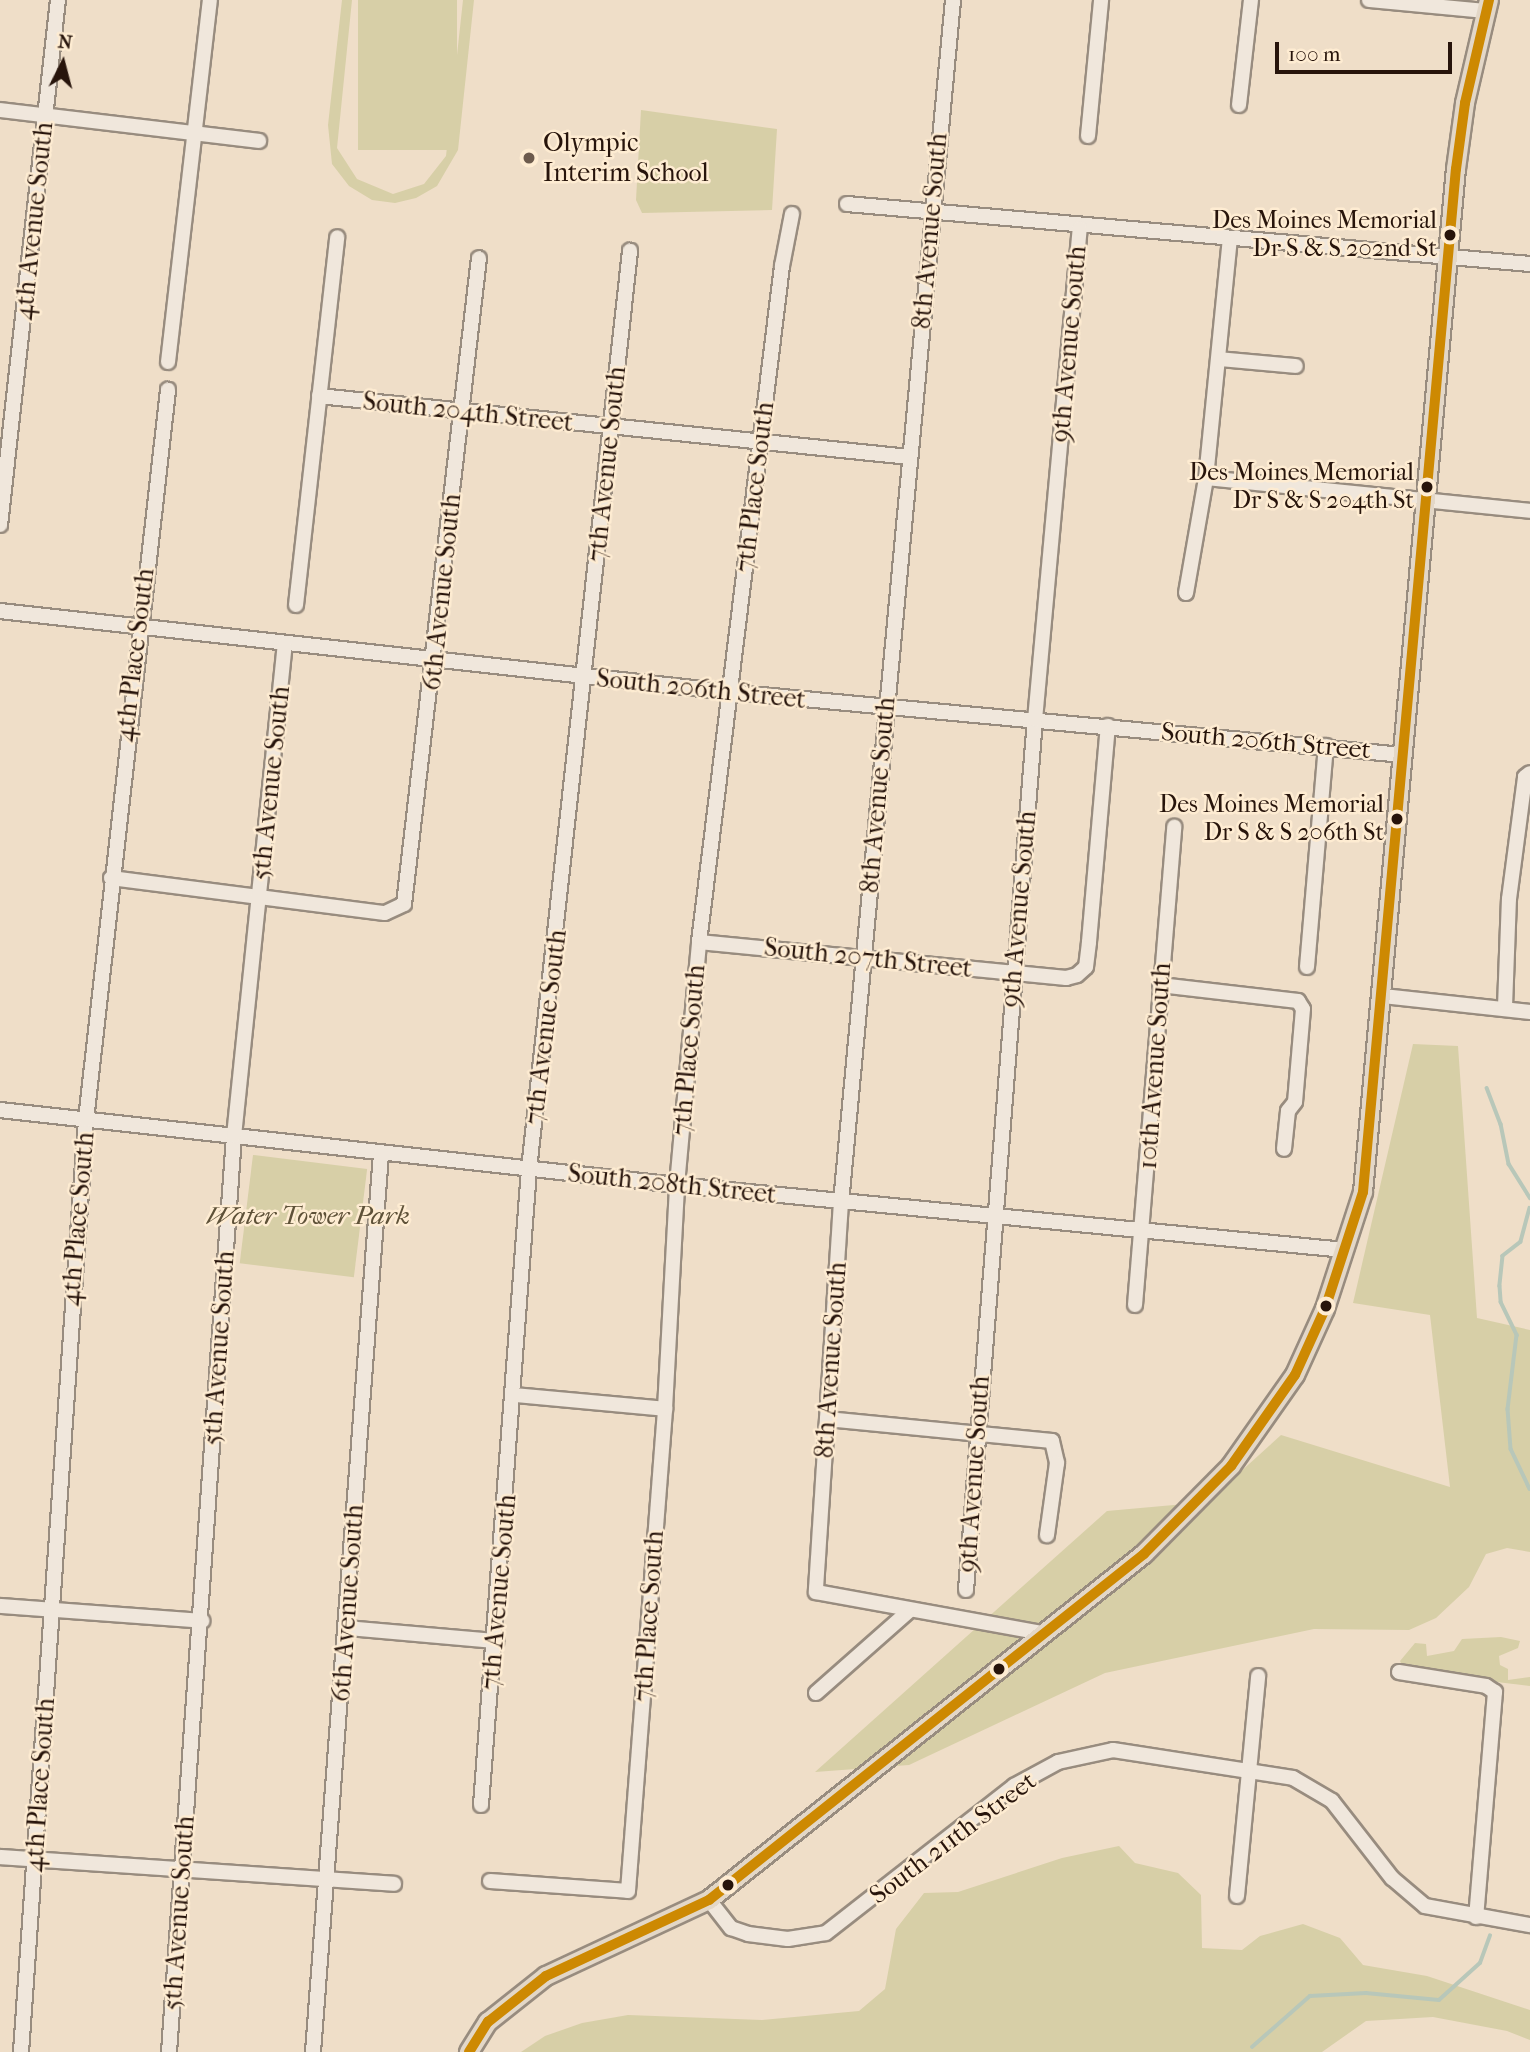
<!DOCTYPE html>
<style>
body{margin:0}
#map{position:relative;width:1530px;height:2052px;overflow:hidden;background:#efdec8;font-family:"IM FELL French Canon",serif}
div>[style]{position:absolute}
.green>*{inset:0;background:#d7cfa7;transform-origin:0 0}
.stream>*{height:3.5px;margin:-1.75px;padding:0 1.75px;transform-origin:1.75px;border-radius:1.75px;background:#b8c7b9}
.roads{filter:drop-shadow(2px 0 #988c7f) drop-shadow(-2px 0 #988c7f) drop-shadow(0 2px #988c7f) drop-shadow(0 -2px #988c7f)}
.minor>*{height:14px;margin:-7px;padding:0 7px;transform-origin:7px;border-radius:7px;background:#f0e7dc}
.major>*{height:18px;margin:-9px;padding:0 9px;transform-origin:9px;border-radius:9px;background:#e3d7c7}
.bus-1>*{height:10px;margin:-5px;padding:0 5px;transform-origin:5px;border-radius:5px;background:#cd8902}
.dots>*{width:19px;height:19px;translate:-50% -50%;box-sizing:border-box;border:4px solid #feecd2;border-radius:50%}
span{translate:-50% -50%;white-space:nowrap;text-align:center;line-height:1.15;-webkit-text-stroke:5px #feecd2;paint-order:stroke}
.bus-label{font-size:24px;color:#27140b}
.right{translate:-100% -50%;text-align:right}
.poi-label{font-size:26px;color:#27140b}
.left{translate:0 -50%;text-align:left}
.street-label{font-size:26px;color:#27140b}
.park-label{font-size:26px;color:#5e5138;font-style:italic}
.north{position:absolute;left:28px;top:28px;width:70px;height:70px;-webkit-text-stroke:5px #feecd2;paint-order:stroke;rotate:6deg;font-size:19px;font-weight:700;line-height:28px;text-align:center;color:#27140b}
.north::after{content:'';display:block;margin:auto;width:24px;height:32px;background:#27140b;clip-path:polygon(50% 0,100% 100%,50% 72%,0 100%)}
.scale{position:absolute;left:1275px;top:42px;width:177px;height:32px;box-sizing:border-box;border:4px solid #27140b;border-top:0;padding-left:9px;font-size:21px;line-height:24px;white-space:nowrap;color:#27140b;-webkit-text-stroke:5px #feecd2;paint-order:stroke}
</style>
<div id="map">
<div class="green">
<div style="clip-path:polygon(342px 0,352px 0,337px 148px,357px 179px,393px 194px,424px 184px,446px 156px,463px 0,474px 0,458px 150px,437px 186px,416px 198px,395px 203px,372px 200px,349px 186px,332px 164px,328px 125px)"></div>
<div style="left:358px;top:0;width:99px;height:150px"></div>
<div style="clip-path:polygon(641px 110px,777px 129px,772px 210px,642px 213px,636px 200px)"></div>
<div style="clip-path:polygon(1413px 1044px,1458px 1046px,1477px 1318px,1530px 1330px,1530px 1552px,1507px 1548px,1486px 1554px,1469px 1587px,1436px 1618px,1409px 1630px,1314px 1629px,1105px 1673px,909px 1765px,815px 1772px,1107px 1511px,1207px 1502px,1281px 1435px,1450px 1487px,1430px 1315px,1353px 1303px)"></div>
<div style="left:253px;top:1155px;width:115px;height:109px;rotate:7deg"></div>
<div style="clip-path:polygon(1501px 1637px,1520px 1641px,1518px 1648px,1499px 1656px,1500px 1665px,1508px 1669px,1508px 1680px,1530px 1677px,1530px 1686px,1405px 1671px,1400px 1661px,1415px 1643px,1426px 1644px,1427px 1656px,1454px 1651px,1462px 1639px)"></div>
<div style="clip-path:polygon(1119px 1846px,1135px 1863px,1178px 1873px,1201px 1895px,1202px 1948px,1242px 1950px,1260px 1936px,1303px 1924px,1340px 1938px,1363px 1965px,1427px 1976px,1530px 2010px,1530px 2040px,1507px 2031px,1433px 2017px,1366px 2021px,1322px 2052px,521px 2052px,545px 2036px,582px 2023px,628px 2015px,762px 2020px,859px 2011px,885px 1989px,896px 1929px,924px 1893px,958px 1892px,1062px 1858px)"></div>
</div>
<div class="stream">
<div style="left:1487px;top:1088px;width:39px;rotate:69deg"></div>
<div style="left:1501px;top:1124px;width:41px;rotate:78.7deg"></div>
<div style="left:1509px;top:1164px;width:40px;rotate:58deg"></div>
<div style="left:1530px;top:1208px;width:35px;rotate:105deg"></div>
<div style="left:1521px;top:1242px;width:23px;rotate:142deg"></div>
<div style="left:1503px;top:1256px;width:30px;rotate:96deg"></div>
<div style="left:1500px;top:1286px;width:16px;rotate:86deg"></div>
<div style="left:1501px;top:1302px;width:37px;rotate:64deg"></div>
<div style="left:1517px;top:1335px;width:75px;rotate:96.9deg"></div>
<div style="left:1508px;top:1409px;width:40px;rotate:85.7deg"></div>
<div style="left:1511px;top:1449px;width:44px;rotate:64.6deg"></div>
<div style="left:1252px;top:2047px;width:77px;rotate:-41.3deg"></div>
<div style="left:1310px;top:1996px;width:56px;rotate:-3.1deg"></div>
<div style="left:1366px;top:1993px;width:73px;rotate:5.5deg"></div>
<div style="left:1439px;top:2000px;width:55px;rotate:-42.1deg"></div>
<div style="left:1480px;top:1963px;width:29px;rotate:-70deg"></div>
</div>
<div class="roads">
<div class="minor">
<div style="left:953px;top:0;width:1207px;rotate:95.32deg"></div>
<div style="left:841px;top:1202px;width:391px;rotate:93.7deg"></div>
<div style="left:816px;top:1592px;width:229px;rotate:10.3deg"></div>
<div style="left:1369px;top:0;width:118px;rotate:5.4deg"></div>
<div style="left:1239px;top:105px;width:106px;rotate:-83.5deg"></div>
<div style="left:0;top:110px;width:261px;rotate:6.8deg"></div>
<div style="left:1088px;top:136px;width:137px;rotate:-84.5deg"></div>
<div style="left:847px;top:204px;width:686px;rotate:5.02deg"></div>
<div style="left:1219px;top:359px;width:77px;rotate:5.2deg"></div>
<div style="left:168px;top:362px;width:364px;rotate:-83.4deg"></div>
<div style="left:319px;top:396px;width:593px;rotate:5.9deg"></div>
<div style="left:1206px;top:478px;width:326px;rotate:5.8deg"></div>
<div style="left:0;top:525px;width:528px;rotate:-83.7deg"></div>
<div style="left:1186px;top:593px;width:117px;rotate:-80.1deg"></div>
<div style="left:1206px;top:478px;width:240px;rotate:-84.3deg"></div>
<div style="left:296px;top:605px;width:370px;rotate:-83.6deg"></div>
<div style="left:0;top:611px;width:733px;rotate:6.34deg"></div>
<div style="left:729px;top:692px;width:677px;rotate:5.34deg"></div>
<div style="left:111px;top:878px;width:276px;rotate:7.3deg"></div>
<div style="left:385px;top:913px;width:21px;rotate:-25deg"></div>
<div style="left:404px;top:904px;width:650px;rotate:-83.38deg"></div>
<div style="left:699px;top:942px;width:369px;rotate:5.6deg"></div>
<div style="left:1066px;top:978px;width:11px;rotate:-15deg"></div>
<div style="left:1077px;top:975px;width:12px;rotate:-42deg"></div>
<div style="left:1086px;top:967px;width:25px;rotate:-83deg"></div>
<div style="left:1089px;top:942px;width:217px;rotate:-85deg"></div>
<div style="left:1307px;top:967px;width:222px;rotate:-85.1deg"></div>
<div style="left:1160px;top:985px;width:139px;rotate:6.6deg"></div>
<div style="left:1298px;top:1001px;width:9px;rotate:58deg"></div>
<div style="left:1303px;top:1009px;width:93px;rotate:94.9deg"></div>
<div style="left:1295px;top:1102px;width:11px;rotate:128deg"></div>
<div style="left:1288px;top:1111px;width:38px;rotate:96deg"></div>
<div style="left:1383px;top:996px;width:148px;rotate:6.2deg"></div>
<div style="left:1505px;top:1007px;width:108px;rotate:-87.9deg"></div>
<div style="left:1509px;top:899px;width:123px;rotate:-82.5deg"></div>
<div style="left:1525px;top:777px;width:6px;rotate:-39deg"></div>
<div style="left:0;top:1110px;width:681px;rotate:6.32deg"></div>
<div style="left:677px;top:1185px;width:671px;rotate:5.56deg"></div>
<div style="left:1135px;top:1305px;width:480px;rotate:-85.3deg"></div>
<div style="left:515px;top:1395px;width:151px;rotate:5.3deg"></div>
<div style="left:827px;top:1419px;width:226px;rotate:5.6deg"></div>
<div style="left:1052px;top:1441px;width:23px;rotate:77deg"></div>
<div style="left:1057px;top:1463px;width:73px;rotate:97.9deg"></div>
<div style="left:966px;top:1590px;width:873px;rotate:-85.47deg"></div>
<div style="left:1035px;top:720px;width:494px;rotate:-84.8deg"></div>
<div style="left:0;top:1606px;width:203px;rotate:4.2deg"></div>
<div style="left:347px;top:1628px;width:150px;rotate:5deg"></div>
<div style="left:1399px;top:1672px;width:88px;rotate:9.1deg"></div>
<div style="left:1486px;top:1686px;width:11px;rotate:34deg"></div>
<div style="left:1495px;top:1692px;width:226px;rotate:94.8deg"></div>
<div style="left:816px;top:1693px;width:125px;rotate:-41.4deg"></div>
<div style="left:481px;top:1805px;width:638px;rotate:-85.68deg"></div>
<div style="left:529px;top:1169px;width:924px;rotate:-83.72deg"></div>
<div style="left:0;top:1857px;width:395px;rotate:3.9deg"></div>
<div style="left:490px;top:1881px;width:138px;rotate:4.1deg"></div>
<div style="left:628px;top:1891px;width:483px;rotate:-85.6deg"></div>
<div style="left:665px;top:1409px;width:224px;rotate:-86.9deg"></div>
<div style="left:677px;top:1185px;width:244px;rotate:-84.8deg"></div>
<div style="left:699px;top:942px;width:681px;rotate:-83deg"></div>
<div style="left:782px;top:266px;width:53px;rotate:-79.1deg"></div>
<div style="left:1237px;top:1896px;width:221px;rotate:-84.5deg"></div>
<div style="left:709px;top:1900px;width:36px;rotate:52deg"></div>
<div style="left:731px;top:1928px;width:18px;rotate:19deg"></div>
<div style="left:748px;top:1934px;width:40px;rotate:7.1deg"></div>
<div style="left:788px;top:1939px;width:38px;rotate:-9deg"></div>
<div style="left:826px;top:1933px;width:239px;rotate:-38deg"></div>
<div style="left:1014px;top:1786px;width:50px;rotate:-28.6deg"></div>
<div style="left:1058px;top:1762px;width:56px;rotate:-12.3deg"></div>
<div style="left:1113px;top:1750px;width:182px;rotate:8.8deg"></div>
<div style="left:1293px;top:1778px;width:45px;rotate:30.5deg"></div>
<div style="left:1332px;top:1801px;width:98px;rotate:52.1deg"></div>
<div style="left:1392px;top:1878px;width:43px;rotate:40.3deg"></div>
<div style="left:1425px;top:1906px;width:107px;rotate:10.3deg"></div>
<div style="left:21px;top:2052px;width:934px;rotate:-86.01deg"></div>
<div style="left:86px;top:1120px;width:735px;rotate:-83.59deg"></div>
<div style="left:169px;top:2052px;width:918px;rotate:-85.94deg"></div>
<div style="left:234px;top:1136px;width:494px;rotate:-84.1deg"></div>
<div style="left:313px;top:2052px;width:902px;rotate:-85.67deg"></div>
</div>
<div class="major">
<div style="left:469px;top:2052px;width:36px;rotate:-58deg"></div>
<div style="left:488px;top:2022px;width:74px;rotate:-38.4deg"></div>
<div style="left:546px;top:1976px;width:180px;rotate:-25deg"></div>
<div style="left:709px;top:1900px;width:556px;rotate:-38.5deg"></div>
<div style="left:1144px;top:1554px;width:124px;rotate:-45.3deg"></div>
<div style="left:1231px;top:1466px;width:111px;rotate:-54.9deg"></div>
<div style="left:1295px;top:1375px;width:72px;rotate:-65.6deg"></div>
<div style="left:1325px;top:1309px;width:123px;rotate:-72deg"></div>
<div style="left:1363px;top:1192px;width:1027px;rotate:-84.81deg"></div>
<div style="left:1456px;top:169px;width:67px;rotate:-82.2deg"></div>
<div style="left:1465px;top:103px;width:106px;rotate:-76.9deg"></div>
</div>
</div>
<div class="bus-1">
<div style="left:469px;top:2052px;width:36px;rotate:-58deg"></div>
<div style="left:488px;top:2022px;width:74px;rotate:-38.4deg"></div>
<div style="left:546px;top:1976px;width:180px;rotate:-25deg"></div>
<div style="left:709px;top:1900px;width:556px;rotate:-38.5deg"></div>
<div style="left:1144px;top:1554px;width:124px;rotate:-45.3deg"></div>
<div style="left:1231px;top:1466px;width:111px;rotate:-54.9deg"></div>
<div style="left:1295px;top:1375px;width:72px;rotate:-65.6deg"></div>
<div style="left:1325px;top:1309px;width:123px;rotate:-72deg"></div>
<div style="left:1363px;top:1192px;width:1027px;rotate:-84.81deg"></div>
<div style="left:1456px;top:169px;width:67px;rotate:-82.2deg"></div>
<div style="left:1465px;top:103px;width:106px;rotate:-76.9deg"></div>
</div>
<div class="dots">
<div style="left:529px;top:158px;background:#6d5b4d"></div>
<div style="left:1450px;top:235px;background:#27140b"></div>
<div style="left:1427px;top:487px;background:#27140b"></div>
<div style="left:1397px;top:819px;background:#27140b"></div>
<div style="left:1326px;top:1306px;background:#27140b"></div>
<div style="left:999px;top:1669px;background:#27140b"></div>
<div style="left:728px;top:1885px;background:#27140b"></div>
</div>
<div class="bus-label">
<span class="right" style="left:1437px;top:235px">Des Moines Memorial<br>Dr S &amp; S 202nd St</span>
<span class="right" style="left:1414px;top:487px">Des Moines Memorial<br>Dr S &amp; S 204th St</span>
<span class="right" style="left:1384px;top:819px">Des Moines Memorial<br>Dr S &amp; S 206th St</span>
</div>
<div class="poi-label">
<span class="left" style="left:543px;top:158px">Olympic<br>Interim School</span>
</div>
<div class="street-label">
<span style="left:34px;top:221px;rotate:-84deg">4th Avenue South</span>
<span style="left:930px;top:231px;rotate:-85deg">8th Avenue South</span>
<span style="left:1069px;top:344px;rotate:-85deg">9th Avenue South</span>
<span style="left:468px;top:412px;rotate:6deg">South 204th Street</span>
<span style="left:607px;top:464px;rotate:-84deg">7th Avenue South</span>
<span style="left:755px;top:487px;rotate:-83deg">7th Place South</span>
<span style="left:442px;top:592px;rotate:-84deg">6th Avenue South</span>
<span style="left:135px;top:655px;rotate:-83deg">4th Place South</span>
<span style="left:701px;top:689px;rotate:6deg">South 206th Street</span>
<span style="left:1266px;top:741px;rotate:5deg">South 206th Street</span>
<span style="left:271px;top:783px;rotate:-84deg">5th Avenue South</span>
<span style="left:878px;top:795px;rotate:-85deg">8th Avenue South</span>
<span style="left:1019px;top:909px;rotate:-85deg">9th Avenue South</span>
<span style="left:868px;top:958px;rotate:6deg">South 207th Street</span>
<span style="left:546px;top:1027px;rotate:-83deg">7th Avenue South</span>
<span style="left:689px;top:1050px;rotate:-85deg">7th Place South</span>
<span style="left:1155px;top:1066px;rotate:-86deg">10th Avenue South</span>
<span style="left:672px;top:1184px;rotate:6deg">South 208th Street</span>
<span style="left:78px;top:1219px;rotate:-85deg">4th Place South</span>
<span style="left:219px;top:1348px;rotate:-86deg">5th Avenue South</span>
<span style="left:831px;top:1360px;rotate:-86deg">8th Avenue South</span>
<span style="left:974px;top:1474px;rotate:-86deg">9th Avenue South</span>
<span style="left:499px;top:1592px;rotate:-85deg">7th Avenue South</span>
<span style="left:348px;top:1603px;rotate:-86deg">6th Avenue South</span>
<span style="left:649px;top:1616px;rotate:-86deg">7th Place South</span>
<span style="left:40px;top:1785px;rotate:-86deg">4th Place South</span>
<span style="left:953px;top:1838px;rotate:-37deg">South 211th Street</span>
<span style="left:179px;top:1913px;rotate:-86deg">5th Avenue South</span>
</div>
<div class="park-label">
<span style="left:308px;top:1216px">Water Tower Park</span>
</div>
<div class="north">N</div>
<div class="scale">100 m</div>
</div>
